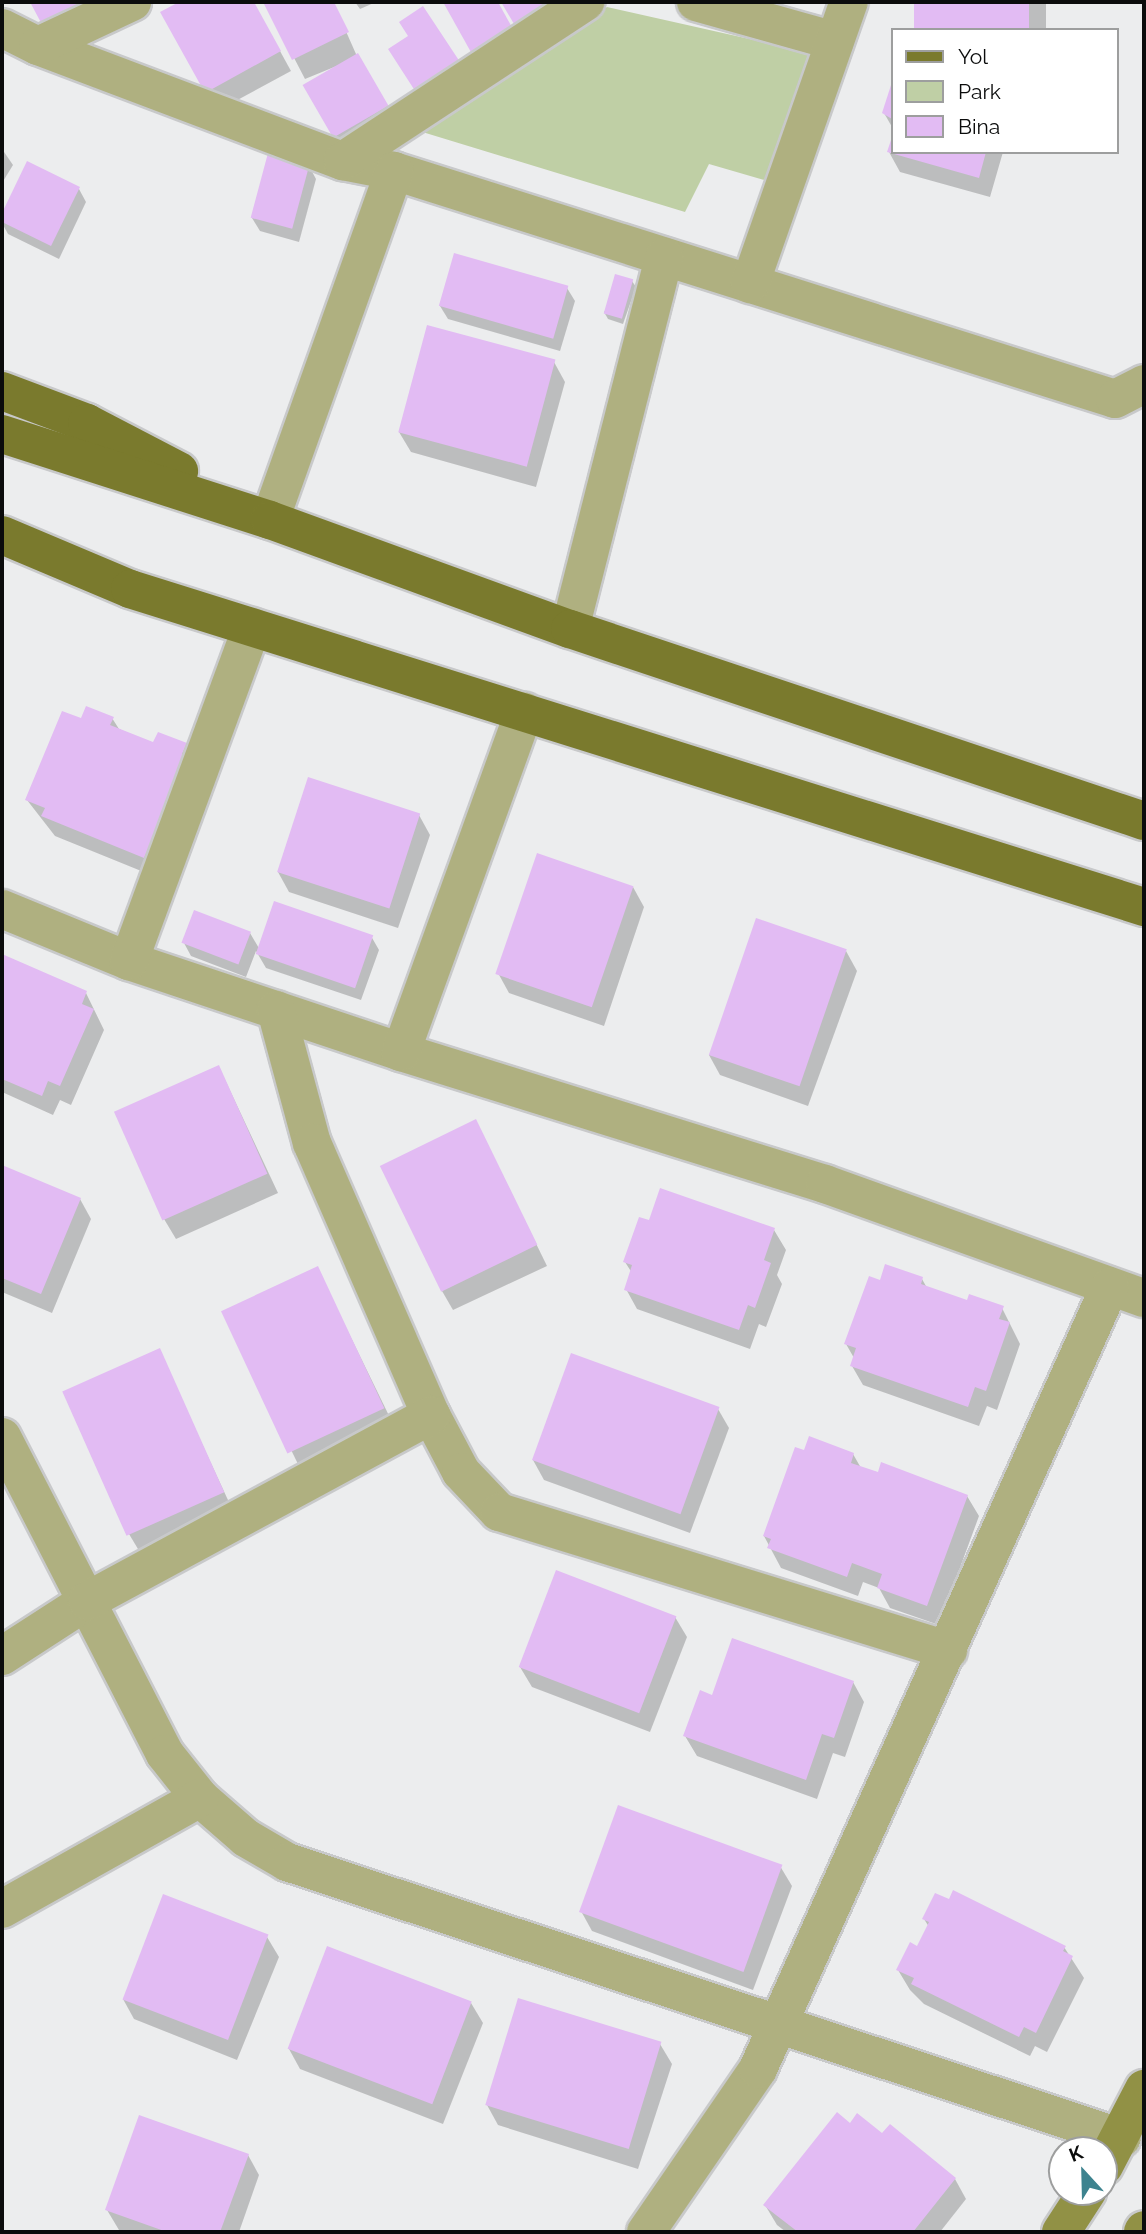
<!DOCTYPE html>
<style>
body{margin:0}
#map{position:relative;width:1146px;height:2234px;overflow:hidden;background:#ecedee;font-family:Raleway,sans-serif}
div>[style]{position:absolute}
.green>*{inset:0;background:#bfcfa5}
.shadow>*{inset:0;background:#0003;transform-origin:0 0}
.building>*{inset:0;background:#e2bbf3;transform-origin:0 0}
.roads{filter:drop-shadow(2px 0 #c8c9ca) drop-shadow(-2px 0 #c8c9ca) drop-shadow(0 2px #c8c9ca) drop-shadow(0 -2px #c8c9ca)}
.street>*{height:38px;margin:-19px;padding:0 19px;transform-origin:19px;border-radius:19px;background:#afb080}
.secondary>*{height:38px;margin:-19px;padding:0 19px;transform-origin:19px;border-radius:19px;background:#919145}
.primary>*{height:38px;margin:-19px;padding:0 19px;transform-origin:19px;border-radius:19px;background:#7a7a2d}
span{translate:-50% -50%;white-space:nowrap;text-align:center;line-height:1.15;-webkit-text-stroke:5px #fff;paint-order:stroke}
.frame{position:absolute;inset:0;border:4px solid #0b0c0c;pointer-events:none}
.legend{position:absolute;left:891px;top:28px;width:228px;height:126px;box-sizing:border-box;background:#fff;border:2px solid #9d9e9e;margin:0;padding:9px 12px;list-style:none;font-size:21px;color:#0b0c0c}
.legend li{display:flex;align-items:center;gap:14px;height:35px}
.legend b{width:35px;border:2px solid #9d9e9e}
.north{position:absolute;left:1048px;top:2136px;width:70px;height:70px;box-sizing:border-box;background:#fff;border:2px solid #9d9e9e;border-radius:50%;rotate:338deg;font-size:19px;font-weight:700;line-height:28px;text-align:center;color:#0b0c0c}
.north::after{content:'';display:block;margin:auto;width:24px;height:32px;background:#3d838f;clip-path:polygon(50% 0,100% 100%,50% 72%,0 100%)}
</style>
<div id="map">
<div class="green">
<div style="clip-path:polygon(607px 7px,817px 54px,778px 184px,709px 164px,685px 212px,406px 127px)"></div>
</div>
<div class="shadow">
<div style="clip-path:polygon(182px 2px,253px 2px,291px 71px,217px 111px,163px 12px)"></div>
<div style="clip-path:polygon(265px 2px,333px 2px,356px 54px,395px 120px,344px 150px,305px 86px,344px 63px,305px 79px)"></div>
<div style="clip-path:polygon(355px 2px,376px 2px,360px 9px)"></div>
<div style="left:916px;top:2px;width:130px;height:29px"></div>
<div style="clip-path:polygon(892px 85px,892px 127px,884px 113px)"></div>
<div style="clip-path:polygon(892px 141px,892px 152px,1003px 152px,990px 197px,900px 172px,889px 152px)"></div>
<div style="clip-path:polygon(2px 149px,13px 165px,2px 183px)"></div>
<div style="clip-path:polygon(28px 164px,79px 189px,86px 202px,59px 259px,8px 234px,2px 223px)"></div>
<div style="clip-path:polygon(309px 166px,316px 179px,299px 242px,260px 231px,252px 218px)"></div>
<div style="clip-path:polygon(632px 281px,636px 287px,623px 324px,608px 319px,604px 312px)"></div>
<div style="clip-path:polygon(567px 288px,575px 301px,560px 351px,448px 319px,440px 306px)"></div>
<div style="clip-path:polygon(554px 362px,565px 382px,536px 487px,411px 452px,399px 432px)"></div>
<div style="clip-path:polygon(112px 718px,119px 729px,154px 744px,186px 744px,196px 761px,156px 877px,55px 836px,27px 800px,82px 721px)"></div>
<div style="clip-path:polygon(419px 815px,430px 835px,398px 928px,289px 892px,278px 872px)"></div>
<div style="clip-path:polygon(633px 887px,644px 907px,604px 1026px,509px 993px,498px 973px)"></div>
<div style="clip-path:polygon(250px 933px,260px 950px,371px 936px,379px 950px,361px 1000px,266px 968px,256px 951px,246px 977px,191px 956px,184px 943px)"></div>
<div style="clip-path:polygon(846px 951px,857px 971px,808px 1106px,720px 1075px,709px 1055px)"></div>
<div style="clip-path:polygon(2px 956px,86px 993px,104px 1030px,71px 1105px,60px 1100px,53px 1115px,2px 1092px)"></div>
<div style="clip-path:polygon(219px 1067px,278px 1193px,176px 1239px,164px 1219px)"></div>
<div style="clip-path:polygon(476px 1121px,547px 1266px,453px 1310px,442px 1291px)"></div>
<div style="clip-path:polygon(2px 1167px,80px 1199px,91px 1219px,52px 1313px,2px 1292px)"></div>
<div style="clip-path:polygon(774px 1230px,786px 1250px,777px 1275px,782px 1284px,766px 1327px,759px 1324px,750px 1349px,637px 1309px,626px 1289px,632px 1273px,625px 1262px)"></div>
<div style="left:317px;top:1268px;width:178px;height:103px;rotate:64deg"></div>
<div style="clip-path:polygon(922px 1279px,927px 1288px,968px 1303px,1002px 1308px,1020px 1344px,997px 1410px,987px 1406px,979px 1426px,863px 1385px,852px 1366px,854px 1358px,846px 1344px,881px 1282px)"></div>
<div style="clip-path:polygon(159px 1351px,234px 1513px,141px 1554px,129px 1534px)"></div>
<div style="clip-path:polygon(718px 1409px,729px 1428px,690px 1533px,544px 1480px,533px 1460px)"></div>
<div style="clip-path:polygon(805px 1452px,853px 1454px,861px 1468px,967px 1496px,979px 1516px,939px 1625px,890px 1608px,879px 1588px,863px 1582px,858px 1596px,781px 1568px,764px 1536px)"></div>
<div style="clip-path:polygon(675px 1617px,687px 1637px,650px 1732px,532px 1687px,520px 1667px)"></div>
<div style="clip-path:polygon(853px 1682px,864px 1702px,845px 1757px,833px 1753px,817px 1799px,697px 1756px,685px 1736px,713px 1697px)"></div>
<div style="clip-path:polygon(780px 1866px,792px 1886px,753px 1990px,592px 1931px,581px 1911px)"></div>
<div style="clip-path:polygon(924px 1919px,1064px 1947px,1084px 1978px,1047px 2052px,1035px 2046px,1030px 2056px,924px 2004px,910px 1990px,898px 1970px,918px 1949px,929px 1927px)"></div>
<div style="clip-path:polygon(267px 1937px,279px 1957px,237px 2060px,134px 2019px,123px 1999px)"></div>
<div style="clip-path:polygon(471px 2003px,483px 2023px,443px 2124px,300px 2069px,289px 2049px)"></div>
<div style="clip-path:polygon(660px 2044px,672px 2064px,638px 2169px,498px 2125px,487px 2105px)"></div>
<div style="clip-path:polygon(850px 2125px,882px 2136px,955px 2179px,966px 2199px,940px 2232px,786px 2232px,777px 2225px,765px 2205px)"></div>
<div style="clip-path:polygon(248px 2155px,259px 2175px,239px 2232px,125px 2232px,119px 2230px,107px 2210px)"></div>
</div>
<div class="building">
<div style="clip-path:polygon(30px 2px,108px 2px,47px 34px)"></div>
<div style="clip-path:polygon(179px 2px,254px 2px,281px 51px,205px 93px,160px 12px)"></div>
<div style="clip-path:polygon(263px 2px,334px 2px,349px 32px,292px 60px)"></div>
<div style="clip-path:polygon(443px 2px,498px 2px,519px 40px,477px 63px)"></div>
<div style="clip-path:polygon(501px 2px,564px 2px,517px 29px)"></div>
<div style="left:914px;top:2px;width:115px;height:29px"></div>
<div style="clip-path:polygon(423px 6px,464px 68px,419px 97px,388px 49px,408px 36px,399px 22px)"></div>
<div style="left:358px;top:53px;width:61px;height:64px;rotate:60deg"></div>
<div style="clip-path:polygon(892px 82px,892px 119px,882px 113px)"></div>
<div style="clip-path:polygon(892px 137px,892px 152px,986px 152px,979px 178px,887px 152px)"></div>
<div style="left:268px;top:153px;width:43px;height:67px;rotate:15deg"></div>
<div style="clip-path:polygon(27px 161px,80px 187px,51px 246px,2px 222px,2px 213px)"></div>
<div style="left:454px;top:253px;width:119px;height:55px;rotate:16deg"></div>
<div style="left:615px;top:274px;width:19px;height:41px;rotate:16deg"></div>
<div style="left:427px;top:325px;width:133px;height:111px;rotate:15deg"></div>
<div style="clip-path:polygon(86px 706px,114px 717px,110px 725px,153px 742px,158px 732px,187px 743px,182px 754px,198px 761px,163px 846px,151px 842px,144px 858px,41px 816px,45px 808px,25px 800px,62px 711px,81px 718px)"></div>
<div style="left:308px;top:777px;width:118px;height:100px;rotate:18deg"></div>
<div style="left:537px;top:853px;width:102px;height:128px;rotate:19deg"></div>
<div style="left:274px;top:901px;width:105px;height:56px;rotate:19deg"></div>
<div style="left:194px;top:910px;width:61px;height:35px;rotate:21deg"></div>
<div style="left:756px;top:918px;width:96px;height:145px;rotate:19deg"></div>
<div style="clip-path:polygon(2px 954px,87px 991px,82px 1004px,94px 1009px,60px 1086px,48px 1081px,42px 1096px,2px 1079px)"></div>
<div style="left:219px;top:1065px;width:119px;height:115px;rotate:66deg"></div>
<div style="left:476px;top:1119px;width:140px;height:107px;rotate:64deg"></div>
<div style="clip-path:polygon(2px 1165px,81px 1198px,41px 1294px,2px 1278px)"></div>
<div style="clip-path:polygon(660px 1188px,775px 1228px,764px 1260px,771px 1263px,755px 1308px,748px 1305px,739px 1330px,624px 1290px,632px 1265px,623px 1262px,639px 1217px,649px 1220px)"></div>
<div style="clip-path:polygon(885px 1264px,923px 1277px,921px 1284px,967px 1300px,969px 1294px,1004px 1306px,999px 1319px,1010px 1322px,986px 1391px,975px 1387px,968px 1407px,850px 1366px,856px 1348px,844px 1344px,869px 1276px,880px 1280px)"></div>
<div style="left:318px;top:1266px;width:157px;height:107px;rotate:65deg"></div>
<div style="left:160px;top:1348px;width:158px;height:107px;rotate:66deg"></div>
<div style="left:571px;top:1353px;width:158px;height:114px;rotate:20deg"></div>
<div style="clip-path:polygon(809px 1436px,854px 1453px,851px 1463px,878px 1472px,881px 1462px,968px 1495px,927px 1606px,877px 1588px,882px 1574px,852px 1563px,847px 1577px,767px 1548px,771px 1539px,763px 1536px,795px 1447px,804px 1450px)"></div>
<div style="left:556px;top:1570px;width:129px;height:104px;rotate:21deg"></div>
<div style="clip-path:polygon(732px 1638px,854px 1681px,834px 1738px,822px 1734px,806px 1780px,683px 1736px,700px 1690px,712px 1695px)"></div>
<div style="left:618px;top:1805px;width:175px;height:114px;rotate:20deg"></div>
<div style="clip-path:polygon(953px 1890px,1066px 1946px,1063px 1951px,1073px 1956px,1036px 2033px,1024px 2027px,1019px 2037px,911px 1984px,914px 1978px,896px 1970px,910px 1942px,917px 1946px,929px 1922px,922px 1919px,935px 1893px,949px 1899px)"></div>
<div style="left:163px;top:1894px;width:113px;height:113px;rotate:21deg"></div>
<div style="left:327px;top:1946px;width:155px;height:110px;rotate:21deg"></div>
<div style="left:518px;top:1998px;width:150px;height:112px;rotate:17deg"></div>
<div style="clip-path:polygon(837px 2112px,850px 2123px,857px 2113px,882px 2133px,890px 2124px,956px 2178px,913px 2232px,798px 2232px,763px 2205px)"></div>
<div style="clip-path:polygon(139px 2115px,249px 2154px,220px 2232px,167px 2232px,105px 2210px)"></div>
</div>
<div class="roads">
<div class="street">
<div style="left:696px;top:2px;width:144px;rotate:15.7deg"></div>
<div style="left:2px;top:28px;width:40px;rotate:26.6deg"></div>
<div style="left:38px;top:46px;width:326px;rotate:20.7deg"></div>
<div style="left:343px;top:161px;width:52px;rotate:11.1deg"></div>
<div style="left:394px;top:171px;width:756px;rotate:17.55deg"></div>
<div style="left:1115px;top:399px;width:33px;rotate:-27deg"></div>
<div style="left:38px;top:46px;width:104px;rotate:-25.1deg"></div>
<div style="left:343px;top:161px;width:290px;rotate:-33.3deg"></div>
<div style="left:750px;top:284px;width:299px;rotate:-70.7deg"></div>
<div style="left:270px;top:520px;width:370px;rotate:-70.4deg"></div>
<div style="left:570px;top:629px;width:384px;rotate:-75.8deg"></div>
<div style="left:2px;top:909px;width:137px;rotate:22.3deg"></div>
<div style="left:129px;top:961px;width:287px;rotate:18.5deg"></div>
<div style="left:401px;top:1052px;width:444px;rotate:17.3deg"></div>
<div style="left:825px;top:1184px;width:339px;rotate:19.7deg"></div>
<div style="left:129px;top:961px;width:356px;rotate:-69.8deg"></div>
<div style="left:276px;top:1010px;width:138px;rotate:74.9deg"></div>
<div style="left:312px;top:1143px;width:297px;rotate:66.4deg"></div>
<div style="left:431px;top:1415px;width:64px;rotate:62.2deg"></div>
<div style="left:461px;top:1472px;width:55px;rotate:46.5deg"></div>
<div style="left:499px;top:1512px;width:470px;rotate:17.1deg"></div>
<div style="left:401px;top:1052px;width:362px;rotate:-70.1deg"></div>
<div style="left:2px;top:1437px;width:356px;rotate:62.8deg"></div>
<div style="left:165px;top:1754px;width:56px;rotate:51.5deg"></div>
<div style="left:200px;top:1798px;width:61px;rotate:41deg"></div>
<div style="left:246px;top:1838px;width:48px;rotate:30.3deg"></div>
<div style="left:287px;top:1862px;width:879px;rotate:18.29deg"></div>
<div style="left:2px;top:1656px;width:101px;rotate:-32.9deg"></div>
<div style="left:87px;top:1601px;width:391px;rotate:-28.4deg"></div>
<div style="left:2px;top:1909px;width:227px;rotate:-29.3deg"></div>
<div style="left:646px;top:2232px;width:198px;rotate:-55.5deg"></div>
<div style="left:758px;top:2069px;width:858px;rotate:-65.79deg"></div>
</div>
<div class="secondary">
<div style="left:1104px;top:2166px;width:87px;rotate:-62.5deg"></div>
<div style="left:1061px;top:2232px;width:48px;rotate:-57deg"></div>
<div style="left:1143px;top:2232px;width:2px;rotate:-63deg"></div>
</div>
<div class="primary">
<div style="left:2px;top:391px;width:91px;rotate:20.6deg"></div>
<div style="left:87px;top:423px;width:104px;rotate:27.6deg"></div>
<div style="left:2px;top:434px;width:281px;rotate:17.8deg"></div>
<div style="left:270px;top:520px;width:319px;rotate:20deg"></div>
<div style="left:570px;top:629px;width:605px;rotate:18.49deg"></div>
<div style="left:2px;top:535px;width:139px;rotate:22.9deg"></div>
<div style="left:130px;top:589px;width:1063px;rotate:17.41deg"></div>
</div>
</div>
<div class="frame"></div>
<ul class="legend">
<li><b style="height:9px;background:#7a7a2d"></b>Yol</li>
<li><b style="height:19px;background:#bfcfa5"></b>Park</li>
<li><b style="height:19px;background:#e2bbf3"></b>Bina</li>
</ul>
<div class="north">K</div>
</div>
